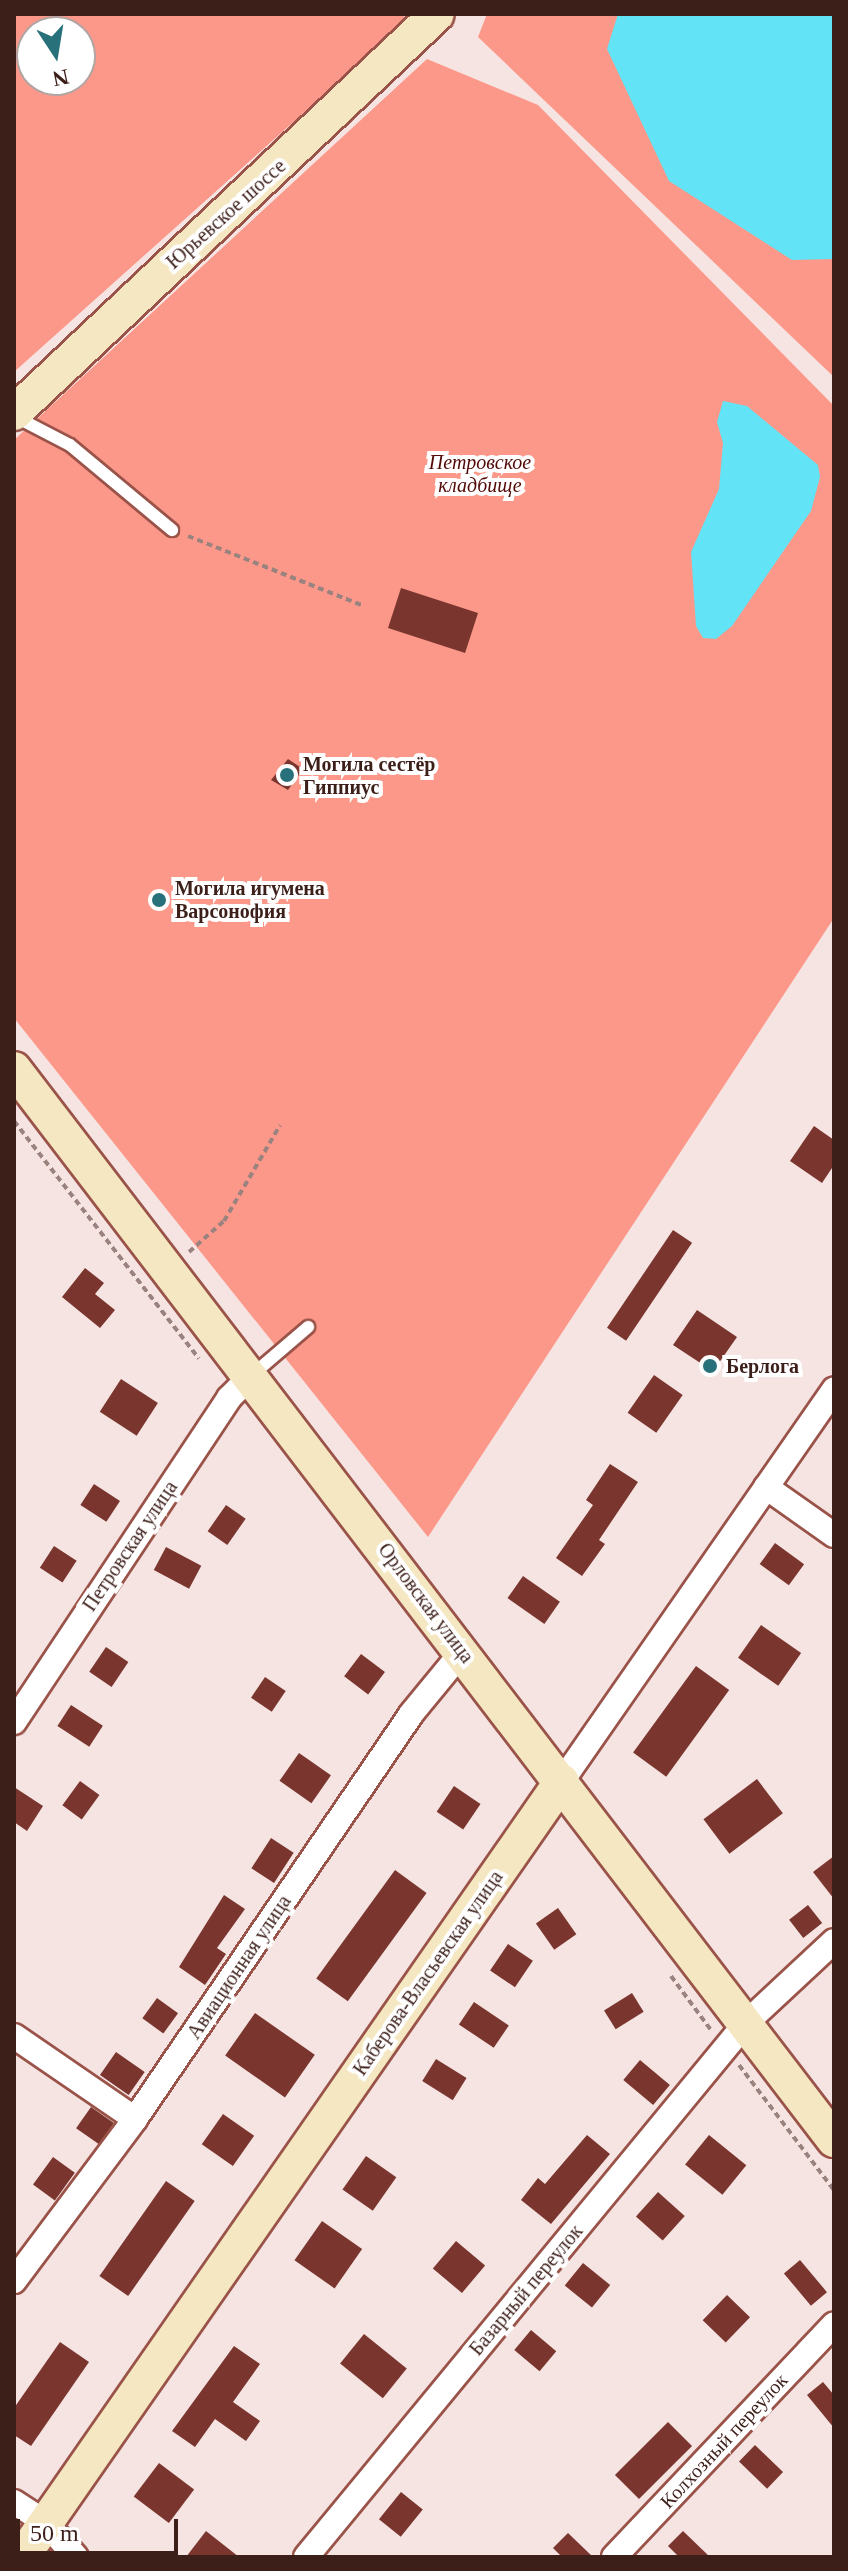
<!DOCTYPE html>
<meta charset="utf-8">
<style>
body{margin:0}
#map{position:relative;width:848px;height:2571px;overflow:hidden;background:#f6e4e2;font-family:Georgia,serif}
div>[style]{position:absolute}
.green>*{inset:0;background:#fc9889}
.water>*{inset:0;background:#63e3f6}
.building>*{inset:0;background:#7a362e;transform-origin:0 0}
.path>*{height:4px;margin-top:-2px;transform-origin:0;background:repeating-linear-gradient(90deg,#9a827f 0 6px,transparent 0 10px)}
.roads{filter:drop-shadow(2px 0 #9a5349) drop-shadow(-2px 0 #9a5349) drop-shadow(0 2px #9a5349) drop-shadow(0 -2px #9a5349)}
.lane>*{height:12px;margin:-6px;padding:0 6px;transform-origin:6px;border-radius:6px;background:#fff}
.street>*{height:24px;margin:-12px;padding:0 12px;transform-origin:12px;border-radius:12px;background:#fff}
.secondary>*{height:34px;margin:-17px;padding:0 17px;transform-origin:17px;border-radius:17px;background:#f4e7c1}
.dots>*{width:22px;height:22px;translate:-50% -50%;box-sizing:border-box;border:4px solid #fff;border-radius:50%}
span{translate:-50% -50%;white-space:nowrap;text-align:center;line-height:1.15;-webkit-text-stroke:8px #fff;paint-order:stroke}
.street-label{font-size:20px;color:#3d1f1a}
.park-label{font-size:20px;color:#520a07;font-style:italic}
.poi-label{font-size:20px;color:#3d1f1a;font-weight:700}
.left{translate:0 -50%;text-align:left}
.frame{position:absolute;inset:0;border:16px solid #3d1f1a;pointer-events:none}
.north{position:absolute;left:16px;top:16px;width:80px;height:80px;box-sizing:border-box;background:#fff;border:2px solid #b1a5a3;border-radius:50%;rotate:168deg;font-size:22px;font-weight:700;line-height:32px;text-align:center;color:#3d1f1a}
.north::after{content:'';display:block;margin:auto;width:28px;height:36px;background:#28717b;clip-path:polygon(50% 0,100% 100%,50% 72%,0 100%)}
.scale{position:absolute;left:16px;top:2519px;width:162px;height:36px;box-sizing:border-box;border:4px solid #3d1f1a;border-top:0;padding-left:10px;font-size:24px;line-height:28px;white-space:nowrap;color:#3d1f1a;-webkit-text-stroke:6px #fff;paint-order:stroke}
</style>
<div id="map">
<div class="green">
<div style="clip-path:polygon(evenodd,14px 14px,406px 14px,394px 32px,14px 372px,14px 14px,32px 32px,80px 32px,80px 80px,32px 80px,32px 32px)"></div>
<div style="clip-path:polygon(487px 14px,834px 14px,834px 377px,478px 37px)"></div>
<div style="clip-path:polygon(427px 59px,538px 105px,834px 406px,834px 918px,428px 1537px,14px 1018px,14px 440px)"></div>
</div>
<div class="water">
<div style="clip-path:polygon(618px 14px,834px 14px,834px 259px,792px 260px,669px 181px,607px 49px)"></div>
<div style="clip-path:polygon(723px 401px,747px 406px,818px 465px,820px 477px,811px 511px,732px 626px,716px 639px,703px 638px,696px 626px,691px 552px,719px 489px,723px 443px,717px 422px)"></div>
</div>
<div class="building">
<div style="left:401px;top:588px;width:81px;height:42px;rotate:18deg"></div>
<div style="clip-path:polygon(288px 759px,303px 769px,288px 790px,271px 780px)"></div>
<div style="clip-path:polygon(814px 1126px,834px 1140px,834px 1165px,822px 1183px,790px 1161px)"></div>
<div style="left:673px;top:1230px;width:23px;height:118px;rotate:34deg"></div>
<div style="clip-path:polygon(85px 1268px,104px 1283px,95px 1294px,115px 1310px,100px 1328px,62px 1297px)"></div>
<div style="clip-path:polygon(697px 1310px,737px 1337px,716px 1367px,708px 1368px,673px 1345px)"></div>
<div style="left:654px;top:1375px;width:35px;height:46px;rotate:35deg"></div>
<div style="left:121px;top:1379px;width:44px;height:39px;rotate:33deg"></div>
<div style="clip-path:polygon(610px 1464px,638px 1482px,599px 1540px,605px 1544px,582px 1576px,556px 1558px,593px 1505px,586px 1500px)"></div>
<div style="left:94px;top:1484px;width:31px;height:25px;rotate:33deg"></div>
<div style="left:226px;top:1505px;width:24px;height:32px;rotate:35deg"></div>
<div style="left:775px;top:1543px;width:36px;height:26px;rotate:36deg"></div>
<div style="left:54px;top:1546px;width:27px;height:26px;rotate:33deg"></div>
<div style="left:166px;top:1547px;width:40px;height:26px;rotate:28deg"></div>
<div style="left:523px;top:1576px;width:45px;height:27px;rotate:35deg"></div>
<div style="left:761px;top:1625px;width:49px;height:40px;rotate:35deg"></div>
<div style="left:106px;top:1647px;width:27px;height:30px;rotate:34deg"></div>
<div style="left:361px;top:1654px;width:30px;height:28px;rotate:37deg"></div>
<div style="left:696px;top:1666px;width:41px;height:107px;rotate:36deg"></div>
<div style="left:265px;top:1677px;width:25px;height:25px;rotate:34deg"></div>
<div style="left:71px;top:1705px;width:38px;height:25px;rotate:33deg"></div>
<div style="left:299px;top:1753px;width:39px;height:34px;rotate:35deg"></div>
<div style="left:757px;top:1779px;width:43px;height:67px;rotate:53deg"></div>
<div style="left:80px;top:1781px;width:24px;height:30px;rotate:36deg"></div>
<div style="left:454px;top:1786px;width:32px;height:31px;rotate:34deg"></div>
<div style="clip-path:polygon(14px 1787px,43px 1806px,27px 1831px,14px 1822px)"></div>
<div style="left:271px;top:1838px;width:27px;height:36px;rotate:33deg"></div>
<div style="clip-path:polygon(834px 1856px,834px 1899px,813px 1872px)"></div>
<div style="left:395px;top:1870px;width:39px;height:134px;rotate:36deg"></div>
<div style="clip-path:polygon(224px 1895px,245px 1909px,217px 1948px,226px 1954px,205px 1985px,179px 1967px)"></div>
<div style="left:808px;top:1905px;width:23px;height:24px;rotate:52deg"></div>
<div style="left:558px;top:1908px;width:32px;height:27px;rotate:55deg"></div>
<div style="left:508px;top:1944px;width:30px;height:32px;rotate:34deg"></div>
<div style="left:632px;top:1993px;width:22px;height:33px;rotate:58deg"></div>
<div style="left:157px;top:1998px;width:26px;height:25px;rotate:36deg"></div>
<div style="left:474px;top:2002px;width:42px;height:27px;rotate:34deg"></div>
<div style="left:255px;top:2013px;width:73px;height:52px;rotate:35deg"></div>
<div style="left:116px;top:2052px;width:35px;height:28px;rotate:35deg"></div>
<div style="left:436px;top:2059px;width:36px;height:26px;rotate:32deg"></div>
<div style="left:640px;top:2060px;width:39px;height:26px;rotate:40deg"></div>
<div style="left:91px;top:2107px;width:28px;height:26px;rotate:35deg"></div>
<div style="left:223px;top:2114px;width:38px;height:37px;rotate:35deg"></div>
<div style="clip-path:polygon(587px 2135px,610px 2154px,551px 2224px,521px 2200px,538px 2178px,545px 2184px)"></div>
<div style="left:709px;top:2135px;width:48px;height:38px;rotate:39deg"></div>
<div style="left:366px;top:2156px;width:37px;height:41px;rotate:35deg"></div>
<div style="left:53px;top:2157px;width:27px;height:34px;rotate:36deg"></div>
<div style="left:166px;top:2181px;width:35px;height:116px;rotate:35deg"></div>
<div style="left:658px;top:2192px;width:36px;height:33px;rotate:42deg"></div>
<div style="left:322px;top:2221px;width:49px;height:48px;rotate:35deg"></div>
<div style="left:456px;top:2241px;width:38px;height:36px;rotate:40deg"></div>
<div style="left:800px;top:2260px;width:42px;height:21px;rotate:50deg"></div>
<div style="left:583px;top:2263px;width:35px;height:29px;rotate:39deg"></div>
<div style="left:727px;top:2295px;width:32px;height:35px;rotate:44deg"></div>
<div style="left:531px;top:2330px;width:33px;height:26px;rotate:40deg"></div>
<div style="left:364px;top:2334px;width:55px;height:38px;rotate:39deg"></div>
<div style="clip-path:polygon(60px 2342px,89px 2362px,31px 2446px,14px 2435px,14px 2408px)"></div>
<div style="clip-path:polygon(234px 2346px,260px 2364px,233px 2402px,260px 2421px,246px 2441px,215px 2419px,195px 2447px,172px 2431px)"></div>
<div style="clip-path:polygon(823px 2382px,834px 2395px,834px 2428px,807px 2395px)"></div>
<div style="left:668px;top:2422px;width:34px;height:75px;rotate:45deg"></div>
<div style="left:755px;top:2445px;width:39px;height:23px;rotate:44deg"></div>
<div style="left:159px;top:2463px;width:44px;height:42px;rotate:37deg"></div>
<div style="left:401px;top:2492px;width:28px;height:35px;rotate:39deg"></div>
<div style="clip-path:polygon(206px 2531px,239px 2557px,186px 2557px)"></div>
<div style="clip-path:polygon(683px 2531px,710px 2557px,679px 2557px,668px 2546px)"></div>
<div style="clip-path:polygon(568px 2533px,593px 2557px,562px 2557px,553px 2548px)"></div>
</div>
<div class="path">
<div style="left:188px;top:536px;width:189px;rotate:21.7deg"></div>
<div style="left:14px;top:1121px;width:301px;rotate:52.1deg"></div>
<div style="left:189px;top:1252px;width:47px;rotate:-41.5deg"></div>
<div style="left:224px;top:1221px;width:111px;rotate:-59.7deg"></div>
<div style="left:671px;top:1976px;width:67px;rotate:53.5deg"></div>
<div style="left:739px;top:2065px;width:157px;rotate:52.8deg"></div>
</div>
<div class="roads">
<div class="lane">
<div style="left:14px;top:416px;width:63px;rotate:27.4deg"></div>
<div style="left:70px;top:445px;width:133px;rotate:39.8deg"></div>
<div style="left:252px;top:1375px;width:74px;rotate:-40.6deg"></div>
</div>
<div class="street">
<div style="left:766px;top:1487px;width:83px;rotate:35.2deg"></div>
<div style="left:14px;top:1722px;width:389px;rotate:-56.4deg"></div>
<div style="left:229px;top:1398px;width:33px;rotate:-45deg"></div>
<div style="left:562px;top:1781px;width:477px;rotate:-55.2deg"></div>
<div style="left:14px;top:2036px;width:147px;rotate:34.4deg"></div>
<div style="left:14px;top:2281px;width:202px;rotate:-53.2deg"></div>
<div style="left:135px;top:2119px;width:490px;rotate:-55.7deg"></div>
<div style="left:411px;top:1714px;width:82px;rotate:-50.5deg"></div>
<div style="left:14px;top:2502px;width:38px;rotate:33deg"></div>
<div style="left:46px;top:2523px;width:45px;rotate:48.6deg"></div>
<div style="left:306px;top:2557px;width:692px;rotate:-50.51deg"></div>
<div style="left:746px;top:2023px;width:120px;rotate:-43deg"></div>
<div style="left:614px;top:2557px;width:320px;rotate:-46.6deg"></div>
</div>
<div class="secondary">
<div style="left:14px;top:413px;width:581px;rotate:-43.33deg"></div>
<div style="left:14px;top:1069px;width:1349px;rotate:52.56deg"></div>
<div style="left:22px;top:2557px;width:945px;rotate:-55.17deg"></div>
</div>
</div>
<div class="dots">
<div style="left:287px;top:775px;background:#28717b"></div>
<div style="left:159px;top:900px;background:#28717b"></div>
<div style="left:710px;top:1366px;background:#28717b"></div>
</div>
<div class="street-label">
<span style="left:226px;top:214px;rotate:-42deg">Юрьевское шоссе</span>
<span style="left:130px;top:1546px;rotate:-56deg">Петровская улица</span>
<span style="left:426px;top:1603px;rotate:53deg">Орловская улица</span>
<span style="left:239px;top:1967px;rotate:-56deg">Авиационная улица</span>
<span style="left:428px;top:1973px;rotate:-55deg">Каберова-Власьевская улица</span>
<span style="left:526px;top:2290px;rotate:-50deg">Базарный переулок</span>
<span style="left:724px;top:2441px;rotate:-47deg">Колхозный переулок</span>
</div>
<div class="park-label">
<span style="left:480px;top:474px">Петровское<br>кладбище</span>
</div>
<div class="poi-label">
<span class="left" style="left:303px;top:776px">Могила сестёр<br>Гиппиус</span>
<span class="left" style="left:175px;top:900px">Могила игумена<br>Варсонофия</span>
<span class="left" style="left:726px;top:1366px">Берлога</span>
</div>
<div class="frame"></div>
<div class="north">N</div>
<div class="scale">50 m</div>
</div>
